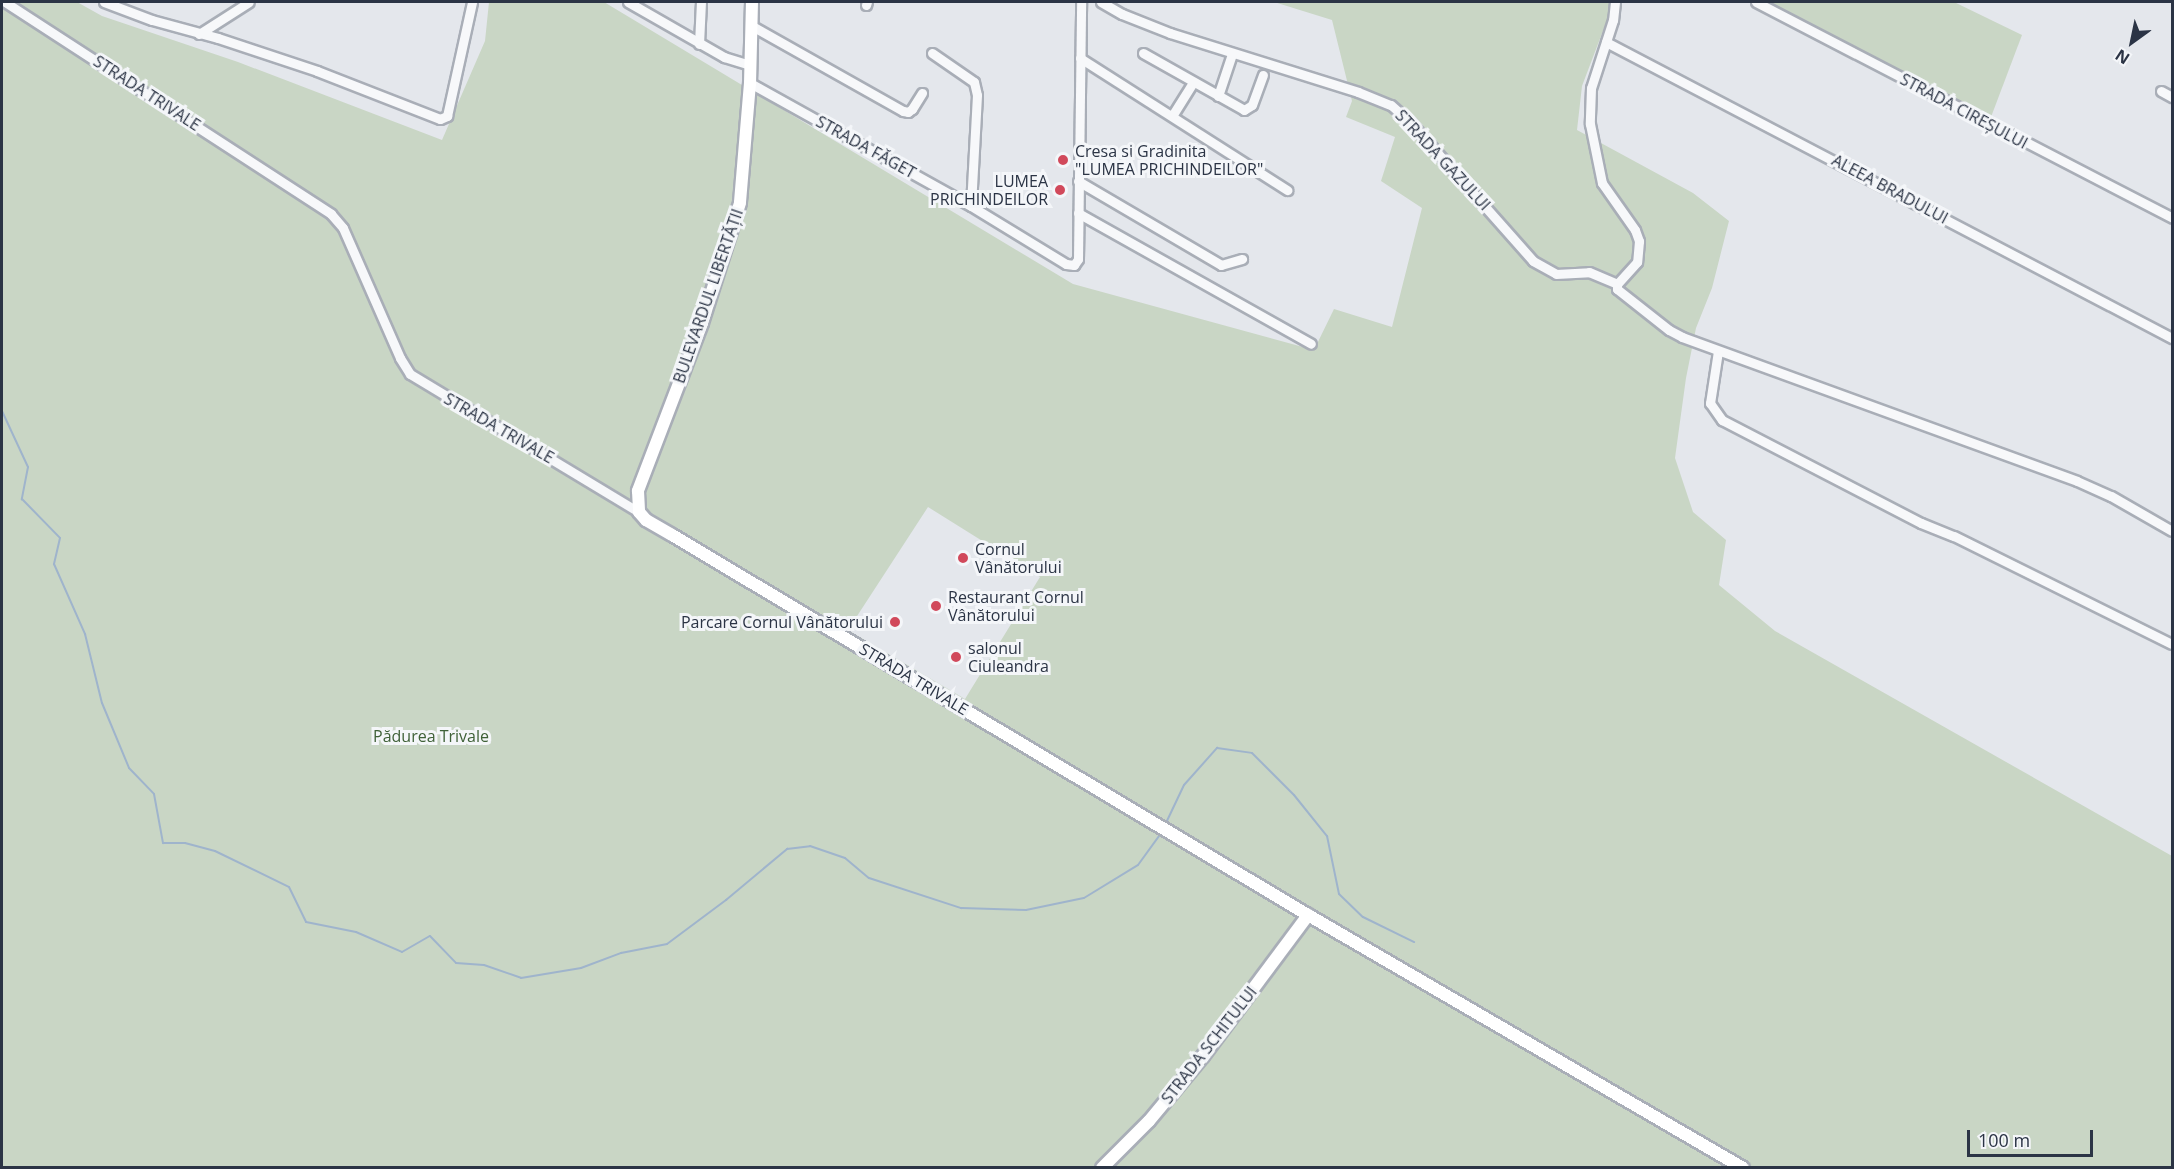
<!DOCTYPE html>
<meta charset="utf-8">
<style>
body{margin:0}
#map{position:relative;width:2174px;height:1169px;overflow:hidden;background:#e4e7ec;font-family:"Open Sans",sans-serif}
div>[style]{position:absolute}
.green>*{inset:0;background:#c9d6c5}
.stream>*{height:2px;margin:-1px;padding:0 1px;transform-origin:1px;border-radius:1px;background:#9fb4cc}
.roads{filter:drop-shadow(2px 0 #a9aeb7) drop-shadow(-2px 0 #a9aeb7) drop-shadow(0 2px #a9aeb7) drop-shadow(0 -2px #a9aeb7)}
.minor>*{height:9px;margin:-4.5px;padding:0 4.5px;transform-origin:4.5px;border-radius:4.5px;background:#f7f8fa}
.major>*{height:12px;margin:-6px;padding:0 6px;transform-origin:6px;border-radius:6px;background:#fff}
.dots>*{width:16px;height:16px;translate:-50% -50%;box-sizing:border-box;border:3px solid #f4f6f9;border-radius:50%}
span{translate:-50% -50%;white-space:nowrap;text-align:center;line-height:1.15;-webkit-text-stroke:6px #f4f6f9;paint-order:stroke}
.street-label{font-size:16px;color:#2b3445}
.poi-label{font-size:16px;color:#2b3445}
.left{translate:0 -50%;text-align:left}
.right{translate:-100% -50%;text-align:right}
.park-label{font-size:16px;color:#3f6138}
.frame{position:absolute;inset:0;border:3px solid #2b3445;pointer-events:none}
.north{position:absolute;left:2102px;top:12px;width:60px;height:60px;-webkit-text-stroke:4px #f4f6f9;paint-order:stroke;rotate:213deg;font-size:16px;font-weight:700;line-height:24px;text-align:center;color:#2b3445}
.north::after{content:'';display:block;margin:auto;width:21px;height:27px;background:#2b3445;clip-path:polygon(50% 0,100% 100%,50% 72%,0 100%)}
.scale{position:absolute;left:1967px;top:1130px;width:126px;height:27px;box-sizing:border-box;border:3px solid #2b3445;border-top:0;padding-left:8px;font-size:18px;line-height:21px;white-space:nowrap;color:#2b3445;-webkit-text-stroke:4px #f4f6f9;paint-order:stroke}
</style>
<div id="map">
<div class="green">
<div style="clip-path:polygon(evenodd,2px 2px,77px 2px,102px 16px,238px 62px,442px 140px,485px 41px,489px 2px,604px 2px,1073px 284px,1314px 350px,1334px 309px,1392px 327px,1422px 208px,1381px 181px,1395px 137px,1346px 117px,1352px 101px,1332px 20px,1274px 2px,1611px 2px,1609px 15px,1582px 86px,1577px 130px,1693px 193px,1729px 221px,1712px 288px,1696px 328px,1686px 378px,1675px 458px,1693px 512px,1726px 540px,1719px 585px,1775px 631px,2172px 856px,2172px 1167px,2px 1167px,2px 2px,928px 507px,1040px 577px,965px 699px,848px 630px,928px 507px)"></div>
<div style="clip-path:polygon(1765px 2px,1954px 2px,2022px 35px,1991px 117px)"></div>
</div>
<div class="stream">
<div style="left:2px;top:411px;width:62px;rotate:65.1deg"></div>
<div style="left:28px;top:467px;width:33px;rotate:101deg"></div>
<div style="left:22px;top:499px;width:54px;rotate:45.7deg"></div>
<div style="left:60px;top:538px;width:27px;rotate:103deg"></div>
<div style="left:54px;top:564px;width:77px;rotate:66.1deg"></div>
<div style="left:85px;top:634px;width:71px;rotate:76.2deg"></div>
<div style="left:102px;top:703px;width:70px;rotate:67.4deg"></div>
<div style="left:129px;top:768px;width:36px;rotate:46deg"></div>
<div style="left:154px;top:794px;width:50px;rotate:79.6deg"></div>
<div style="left:163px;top:843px;width:22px"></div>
<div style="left:185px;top:843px;width:31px;rotate:15deg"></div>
<div style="left:215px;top:851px;width:82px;rotate:25.9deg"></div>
<div style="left:289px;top:887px;width:39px;rotate:64deg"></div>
<div style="left:306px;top:922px;width:51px;rotate:11.3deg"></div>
<div style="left:356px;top:932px;width:50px;rotate:23.5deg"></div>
<div style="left:402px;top:952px;width:32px;rotate:-30deg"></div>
<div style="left:430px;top:936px;width:37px;rotate:46deg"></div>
<div style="left:456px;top:963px;width:28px;rotate:4deg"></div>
<div style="left:484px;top:965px;width:39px;rotate:19deg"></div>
<div style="left:521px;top:978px;width:61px;rotate:-9.5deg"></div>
<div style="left:581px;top:968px;width:43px;rotate:-20.6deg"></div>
<div style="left:621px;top:953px;width:47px;rotate:-11.1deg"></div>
<div style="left:667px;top:944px;width:74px;rotate:-36.7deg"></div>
<div style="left:726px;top:900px;width:80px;rotate:-39.9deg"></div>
<div style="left:787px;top:849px;width:23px;rotate:-7deg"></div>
<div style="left:810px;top:846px;width:37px;rotate:19deg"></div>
<div style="left:845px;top:858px;width:31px;rotate:40deg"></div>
<div style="left:869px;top:878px;width:97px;rotate:18.1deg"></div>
<div style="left:961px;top:908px;width:65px;rotate:1.8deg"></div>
<div style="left:1026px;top:910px;width:59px;rotate:-11.7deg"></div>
<div style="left:1084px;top:898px;width:63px;rotate:-31.4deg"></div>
<div style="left:1138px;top:865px;width:39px;rotate:-54deg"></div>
<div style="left:1165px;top:825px;width:44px;rotate:-64.6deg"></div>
<div style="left:1184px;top:785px;width:50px;rotate:-48.3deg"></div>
<div style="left:1217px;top:748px;width:35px;rotate:8deg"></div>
<div style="left:1252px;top:753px;width:59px;rotate:45deg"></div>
<div style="left:1294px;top:795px;width:53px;rotate:51.2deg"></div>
<div style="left:1327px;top:836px;width:59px;rotate:78.3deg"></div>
<div style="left:1339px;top:894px;width:33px;rotate:44deg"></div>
<div style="left:1363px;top:917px;width:57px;rotate:26.1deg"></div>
</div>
<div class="roads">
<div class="minor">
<div style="left:5px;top:2px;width:389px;rotate:33deg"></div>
<div style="left:331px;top:214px;width:18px;rotate:49deg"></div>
<div style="left:343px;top:228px;width:142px;rotate:66.3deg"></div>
<div style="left:400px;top:358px;width:19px;rotate:58deg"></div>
<div style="left:410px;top:374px;width:267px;rotate:31.1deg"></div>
<div style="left:104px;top:2px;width:51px;rotate:20.6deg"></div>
<div style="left:152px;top:20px;width:68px;rotate:15.3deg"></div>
<div style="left:218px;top:38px;width:104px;rotate:18.4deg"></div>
<div style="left:317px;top:71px;width:132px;rotate:21.3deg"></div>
<div style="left:440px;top:119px;width:8px;rotate:-23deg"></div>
<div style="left:447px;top:116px;width:117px;rotate:-77.6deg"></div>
<div style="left:628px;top:2px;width:111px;rotate:29.8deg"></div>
<div style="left:724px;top:57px;width:28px;rotate:17deg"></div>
<div style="left:1101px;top:2px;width:24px;rotate:30deg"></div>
<div style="left:1122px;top:14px;width:52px;rotate:21.6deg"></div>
<div style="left:1170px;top:33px;width:197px;rotate:17.4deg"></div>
<div style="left:1358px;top:92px;width:35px;rotate:22deg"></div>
<div style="left:1391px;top:105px;width:27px;rotate:42deg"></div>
<div style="left:1411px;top:123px;width:184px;rotate:48.5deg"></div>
<div style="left:1533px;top:261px;width:26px;rotate:29deg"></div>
<div style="left:1556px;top:274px;width:33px;rotate:-3deg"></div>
<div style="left:1589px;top:272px;width:30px;rotate:23deg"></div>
<div style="left:1615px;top:2px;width:18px;rotate:96deg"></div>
<div style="left:1613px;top:20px;width:71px;rotate:107.9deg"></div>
<div style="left:1591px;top:88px;width:36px;rotate:92deg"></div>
<div style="left:1590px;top:124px;width:60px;rotate:78.5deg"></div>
<div style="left:1602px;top:183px;width:57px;rotate:54.9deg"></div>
<div style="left:1635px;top:230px;width:12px;rotate:70deg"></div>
<div style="left:1639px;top:241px;width:21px;rotate:95deg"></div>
<div style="left:1637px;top:262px;width:30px;rotate:132deg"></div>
<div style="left:1756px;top:2px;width:469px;rotate:27.4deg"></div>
<div style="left:866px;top:5px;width:3px;rotate:-72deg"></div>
<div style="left:752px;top:26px;width:173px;rotate:29.4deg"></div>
<div style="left:903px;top:111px;width:5px;rotate:11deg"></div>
<div style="left:908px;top:112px;width:5px;rotate:-37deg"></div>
<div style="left:912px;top:109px;width:19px;rotate:-58deg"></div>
<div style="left:199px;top:34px;width:59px;rotate:-32.6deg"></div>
<div style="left:1606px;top:42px;width:639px;rotate:27.61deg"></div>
<div style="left:699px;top:44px;width:42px;rotate:-87.3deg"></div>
<div style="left:932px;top:53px;width:51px;rotate:34.6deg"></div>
<div style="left:974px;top:82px;width:13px;rotate:77deg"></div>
<div style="left:977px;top:95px;width:111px;rotate:93.1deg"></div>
<div style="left:1143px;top:53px;width:116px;rotate:29.4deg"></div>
<div style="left:1244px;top:110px;width:9px;rotate:-32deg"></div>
<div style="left:1252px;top:105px;width:32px;rotate:-70deg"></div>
<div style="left:1080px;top:58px;width:246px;rotate:32.5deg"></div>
<div style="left:750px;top:83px;width:253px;rotate:29.1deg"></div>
<div style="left:971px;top:206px;width:111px;rotate:31.4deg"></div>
<div style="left:1066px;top:264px;width:8px;rotate:7deg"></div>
<div style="left:1074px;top:265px;width:7px;rotate:-56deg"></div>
<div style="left:1078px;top:259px;width:257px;rotate:-89.3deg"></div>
<div style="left:2161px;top:91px;width:13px;rotate:29deg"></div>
<div style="left:1218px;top:96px;width:44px;rotate:-71.6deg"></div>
<div style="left:1172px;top:116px;width:40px;rotate:-58deg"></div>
<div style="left:1078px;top:181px;width:166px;rotate:30.4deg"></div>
<div style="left:1221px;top:265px;width:22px;rotate:-16deg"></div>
<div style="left:1078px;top:213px;width:267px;rotate:29.3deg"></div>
<div style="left:1617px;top:284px;width:5px;rotate:90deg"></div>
<div style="left:1617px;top:289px;width:66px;rotate:38.3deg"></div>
<div style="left:1669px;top:330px;width:15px;rotate:28deg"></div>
<div style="left:1682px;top:337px;width:420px;rotate:20deg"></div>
<div style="left:2077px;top:481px;width:37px;rotate:24deg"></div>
<div style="left:2111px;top:496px;width:70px;rotate:29.8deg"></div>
<div style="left:1718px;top:351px;width:53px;rotate:98.7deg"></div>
<div style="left:1710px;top:403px;width:21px;rotate:55deg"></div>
<div style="left:1722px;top:420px;width:224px;rotate:27.4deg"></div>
<div style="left:1921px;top:523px;width:35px;rotate:22deg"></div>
<div style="left:1954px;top:536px;width:243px;rotate:26.4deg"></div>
</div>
<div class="major">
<div style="left:752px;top:2px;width:81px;rotate:91.4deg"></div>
<div style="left:750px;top:83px;width:120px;rotate:94.8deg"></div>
<div style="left:740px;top:203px;width:126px;rotate:107.6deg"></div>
<div style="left:702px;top:323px;width:180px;rotate:110.9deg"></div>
<div style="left:638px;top:491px;width:21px;rotate:87deg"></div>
<div style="left:639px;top:512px;width:11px;rotate:49deg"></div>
<div style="left:646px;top:520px;width:30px;rotate:30deg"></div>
<div style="left:672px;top:535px;width:741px;rotate:30.86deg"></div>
<div style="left:1308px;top:915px;width:503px;rotate:30.18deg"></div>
<div style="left:1102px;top:1168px;width:66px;rotate:-45deg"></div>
<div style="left:1149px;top:1121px;width:85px;rotate:-50.3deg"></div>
<div style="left:1203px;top:1056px;width:176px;rotate:-53.3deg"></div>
</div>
</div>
<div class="dots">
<div style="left:1063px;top:160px;background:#d1495b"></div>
<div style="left:1060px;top:190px;background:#d1495b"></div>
<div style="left:963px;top:558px;background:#d1495b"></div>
<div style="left:936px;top:606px;background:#d1495b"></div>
<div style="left:895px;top:622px;background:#d1495b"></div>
<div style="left:956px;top:657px;background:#d1495b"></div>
</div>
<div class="street-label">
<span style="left:147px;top:93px;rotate:33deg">STRADA TRIVALE</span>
<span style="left:1964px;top:111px;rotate:28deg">STRADA CIREȘULUI</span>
<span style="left:866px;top:147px;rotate:29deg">STRADA FĂGET</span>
<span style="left:1443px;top:160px;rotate:47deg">STRADA GAZULUI</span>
<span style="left:1890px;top:189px;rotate:28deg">ALEEA BRADULUI</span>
<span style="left:708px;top:296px;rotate:-71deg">BULEVARDUL LIBERTĂȚII</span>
<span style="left:499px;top:428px;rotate:30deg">STRADA TRIVALE</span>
<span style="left:914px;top:679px;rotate:31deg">STRADA TRIVALE</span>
<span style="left:1209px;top:1045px;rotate:-52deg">STRADA SCHITULUI</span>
</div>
<div class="poi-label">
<span class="left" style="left:1075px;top:160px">Cresa si Gradinita<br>"LUMEA PRICHINDEILOR"</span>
<span class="right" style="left:1048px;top:190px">LUMEA<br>PRICHINDEILOR</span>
<span class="left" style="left:975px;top:558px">Cornul<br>Vânătorului</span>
<span class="left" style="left:948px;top:606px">Restaurant Cornul<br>Vânătorului</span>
<span class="right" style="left:883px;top:622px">Parcare Cornul Vânătorului</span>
<span class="left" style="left:968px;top:657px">salonul<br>Ciuleandra</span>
</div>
<div class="park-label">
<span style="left:431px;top:736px">Pădurea Trivale</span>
</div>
<div class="frame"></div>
<div class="north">N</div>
<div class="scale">100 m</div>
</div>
